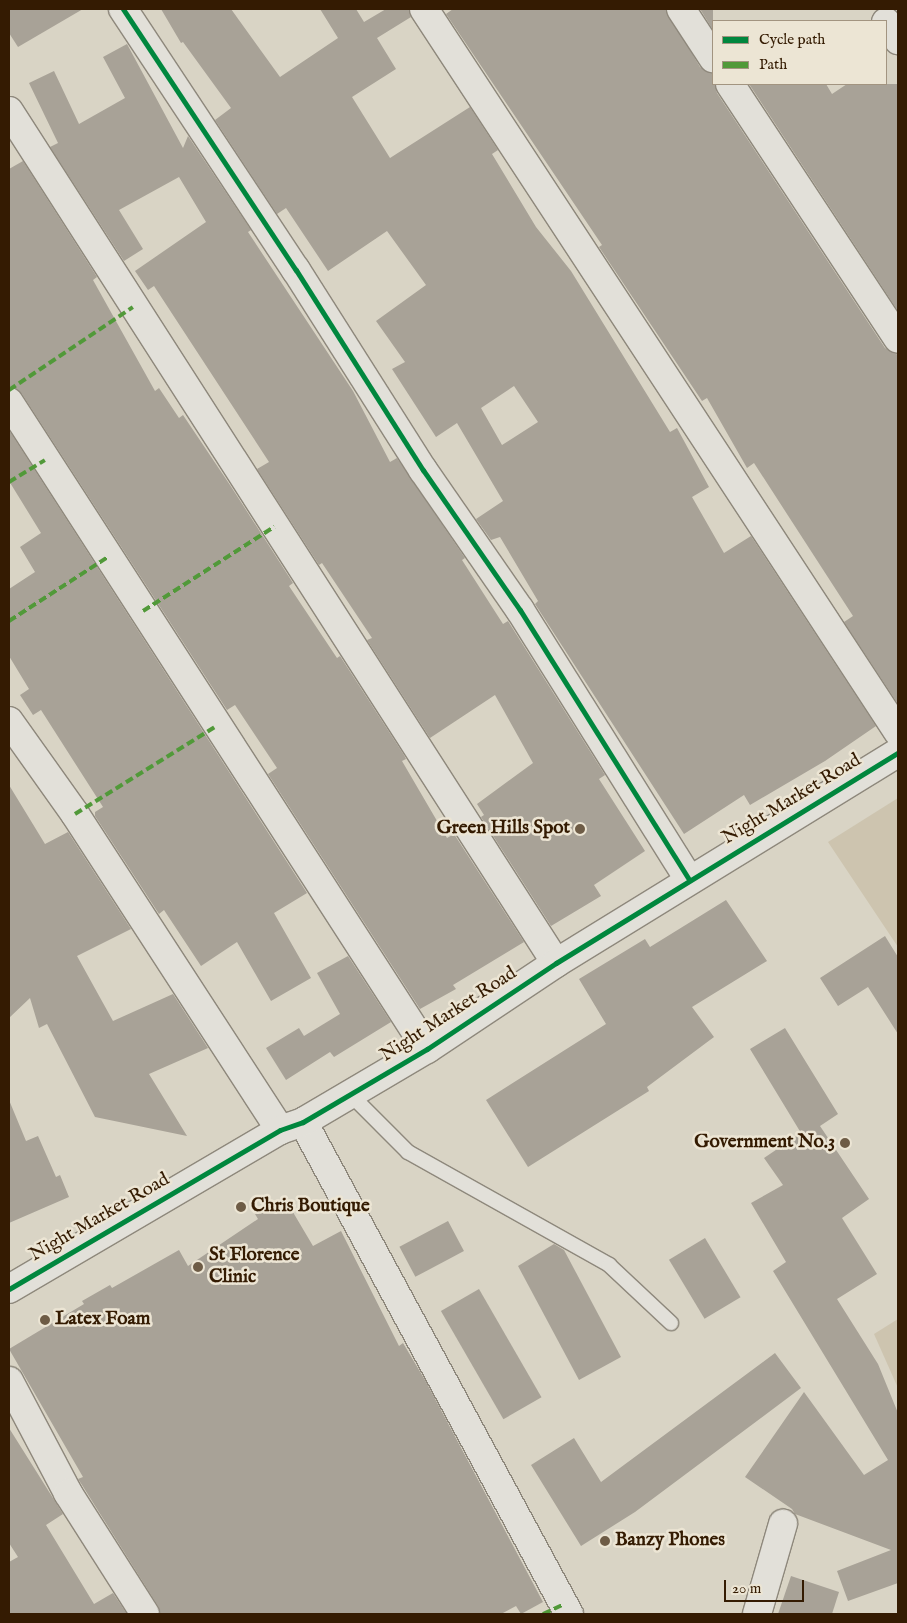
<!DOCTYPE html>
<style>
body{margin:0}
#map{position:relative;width:907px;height:1623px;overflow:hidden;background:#d9d4c5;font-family:"IM FELL English",serif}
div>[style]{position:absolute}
.green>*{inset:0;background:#cdc4af}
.building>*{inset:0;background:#a8a297;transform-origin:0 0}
.roads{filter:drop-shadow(1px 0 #8e887c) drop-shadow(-1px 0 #8e887c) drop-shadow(0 1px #8e887c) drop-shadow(0 -1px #8e887c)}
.service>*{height:14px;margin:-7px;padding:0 7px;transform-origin:7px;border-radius:7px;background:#e2e0d9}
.minor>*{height:28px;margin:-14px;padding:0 14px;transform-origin:14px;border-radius:14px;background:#e2e0d9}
.quiet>*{height:4px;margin-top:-2px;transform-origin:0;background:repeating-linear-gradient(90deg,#519939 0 8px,transparent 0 12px)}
.cycleway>*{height:5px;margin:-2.5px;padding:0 2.5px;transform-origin:2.5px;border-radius:2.5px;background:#00873e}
.dots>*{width:14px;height:14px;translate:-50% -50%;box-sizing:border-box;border:2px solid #ece5d4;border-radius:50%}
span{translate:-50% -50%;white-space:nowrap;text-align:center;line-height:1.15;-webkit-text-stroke:5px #ece5d4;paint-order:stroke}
.street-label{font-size:19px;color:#341b02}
.poi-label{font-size:19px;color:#341b02;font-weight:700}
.right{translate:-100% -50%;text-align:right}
.left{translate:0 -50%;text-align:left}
.frame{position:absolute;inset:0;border:10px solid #341b02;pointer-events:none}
.legend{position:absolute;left:712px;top:20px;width:175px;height:65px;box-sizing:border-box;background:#ece5d4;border:1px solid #a29480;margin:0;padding:6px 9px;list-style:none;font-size:15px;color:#341b02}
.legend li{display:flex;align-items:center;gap:10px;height:25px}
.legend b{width:25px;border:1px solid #a29480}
.scale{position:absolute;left:724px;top:1580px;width:80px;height:22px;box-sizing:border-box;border:2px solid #341b02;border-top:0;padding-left:6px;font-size:15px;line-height:18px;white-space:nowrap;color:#341b02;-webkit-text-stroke:4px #ece5d4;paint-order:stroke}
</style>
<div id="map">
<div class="green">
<div style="clip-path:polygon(898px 798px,898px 947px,828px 842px)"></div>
<div style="clip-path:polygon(898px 1319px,898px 1388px,874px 1334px)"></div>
</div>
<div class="building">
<div style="clip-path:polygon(9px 9px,83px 9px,18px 47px,9px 33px)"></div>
<div style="clip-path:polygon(evenodd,161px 9px,231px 9px,280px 77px,338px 38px,320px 9px,356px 9px,364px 22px,386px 9px,409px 9px,411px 17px,377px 38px,396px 69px,352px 97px,390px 158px,470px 107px,498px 150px,492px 154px,536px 227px,571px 271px,670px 432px,677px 428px,709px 487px,692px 497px,724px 553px,751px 536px,876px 726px,825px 761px,750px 805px,744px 795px,684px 834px,535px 604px,538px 601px,500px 537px,491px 540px,476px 519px,503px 501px,457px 423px,436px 437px,392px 369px,405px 362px,376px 321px,426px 285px,387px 231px,328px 271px,286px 208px,277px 214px,215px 120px,231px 108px,183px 42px,181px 43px,161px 9px,514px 386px,538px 422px,502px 445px,481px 408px,514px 386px)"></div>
<div style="clip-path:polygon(453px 9px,666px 9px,700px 67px,713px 74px,717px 93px,885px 348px,898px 355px,898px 704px,844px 622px,853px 616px,754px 463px,747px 468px,707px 398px,702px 401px,599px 247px,602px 245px,446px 14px)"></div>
<div style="clip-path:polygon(700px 9px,713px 9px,713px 30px)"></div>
<div style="clip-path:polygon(127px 44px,183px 148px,188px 136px,251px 230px,248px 232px,353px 391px,390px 462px,397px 458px,465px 558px,462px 560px,503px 624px,508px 621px,605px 775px,599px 779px,645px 851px,594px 885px,601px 896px,551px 926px,481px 817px,484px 815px,477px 804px,533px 763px,495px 695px,430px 738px,367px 640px,372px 638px,322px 563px,319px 565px,257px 469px,269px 462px,154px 286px,148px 290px,135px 271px,206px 222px,179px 177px,119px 210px,143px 249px,124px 261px,50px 147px,58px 143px,29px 83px,54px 71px,79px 124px,125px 98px,103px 57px)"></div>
<div style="clip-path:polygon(749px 84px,826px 84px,832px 94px,847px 84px,898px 84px,898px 311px)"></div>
<div style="clip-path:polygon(23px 161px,97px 277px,93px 280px,155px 391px,159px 388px,179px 418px,183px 415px,230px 485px,293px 583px,289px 586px,337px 658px,340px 656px,404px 755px,406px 759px,402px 761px,447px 838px,454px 834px,524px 942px,453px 985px,456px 989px,420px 1009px,268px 774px,277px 768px,235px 705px,227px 710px,22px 394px,9px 386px,9px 169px)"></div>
<div style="clip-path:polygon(9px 430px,307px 893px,274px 913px,311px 978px,271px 1001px,237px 942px,201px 966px,164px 910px,159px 914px,95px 816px,95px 812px,103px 807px,41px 710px,33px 715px,20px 695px,29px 689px,9px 656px,9px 589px,35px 572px,20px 547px,41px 533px,9px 481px)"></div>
<div style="clip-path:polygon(9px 785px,45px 844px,68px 832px,131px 929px,77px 956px,113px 1021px,173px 994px,208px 1048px,149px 1074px,187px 1136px,95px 1117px,47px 1024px,39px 1028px,30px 998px,9px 1018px)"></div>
<div style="clip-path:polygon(726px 900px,767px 961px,692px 1007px,714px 1037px,647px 1087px,649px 1091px,528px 1167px,486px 1100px,606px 1024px,579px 979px,645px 939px,650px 947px)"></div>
<div style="clip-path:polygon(885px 936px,898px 957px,898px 1034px,868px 987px,838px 1006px,820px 978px)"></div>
<div style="clip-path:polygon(348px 956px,391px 1022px,334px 1057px,330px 1052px,286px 1080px,266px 1048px,299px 1028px,304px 1036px,340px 1014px,317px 973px)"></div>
<div style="clip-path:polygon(785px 1028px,838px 1114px,820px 1126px,869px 1199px,842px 1218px,877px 1274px,837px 1299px,878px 1364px,898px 1413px,898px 1583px,848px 1601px,837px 1571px,891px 1550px,795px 1514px,792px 1509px,745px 1477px,804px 1392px,864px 1475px,888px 1460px,773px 1271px,786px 1262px,751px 1203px,783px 1185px,764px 1158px,801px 1133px,750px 1049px)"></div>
<div style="clip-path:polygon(9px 1100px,26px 1141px,38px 1136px,56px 1177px,60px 1175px,69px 1197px,9px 1223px)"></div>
<div style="clip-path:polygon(284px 1197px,313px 1246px,341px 1231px,399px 1346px,403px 1343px,425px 1380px,543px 1602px,521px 1614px,516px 1606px,501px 1614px,160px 1614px,158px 1606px,82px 1485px,78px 1479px,83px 1477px,9px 1349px,84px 1304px,82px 1301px,110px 1285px,112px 1288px,179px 1250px,188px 1266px,258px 1219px,255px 1214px)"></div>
<div style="left:448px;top:1221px;width:34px;height:55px;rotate:62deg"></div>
<div style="left:705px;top:1238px;width:69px;height:42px;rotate:59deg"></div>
<div style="clip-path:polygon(554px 1244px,564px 1250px,621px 1357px,579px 1380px,518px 1266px)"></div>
<div style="left:479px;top:1289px;width:125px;height:44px;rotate:60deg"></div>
<div style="clip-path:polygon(775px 1353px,801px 1388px,635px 1512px,581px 1546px,531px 1465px,574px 1438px,601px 1482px)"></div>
<div style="clip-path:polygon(9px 1428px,63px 1514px,46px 1525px,94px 1604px,113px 1593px,127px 1614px,9px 1614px,9px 1562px,18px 1557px,9px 1543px)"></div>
<div style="clip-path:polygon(791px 1576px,839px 1592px,832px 1614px,778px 1614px)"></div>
</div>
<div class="roads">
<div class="service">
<div style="left:350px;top:1094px;width:82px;rotate:45deg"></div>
<div style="left:408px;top:1152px;width:231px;rotate:29.3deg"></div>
<div style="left:609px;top:1265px;width:85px;rotate:43.1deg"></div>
</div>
<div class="minor">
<div style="left:123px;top:9px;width:313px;rotate:56.5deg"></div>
<div style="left:296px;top:270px;width:237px;rotate:57.6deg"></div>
<div style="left:423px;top:470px;width:170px;rotate:55.3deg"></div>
<div style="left:520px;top:610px;width:318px;rotate:57.9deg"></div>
<div style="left:424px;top:9px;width:865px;rotate:56.75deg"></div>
<div style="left:681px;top:9px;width:59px;rotate:56.9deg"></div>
<div style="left:886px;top:22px;width:22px;rotate:56deg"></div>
<div style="left:730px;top:84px;width:305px;rotate:56.6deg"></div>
<div style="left:9px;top:111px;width:1012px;rotate:57.3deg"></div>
<div style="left:9px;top:402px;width:770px;rotate:57.14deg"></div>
<div style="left:9px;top:721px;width:114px;rotate:54.6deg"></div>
<div style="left:75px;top:814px;width:377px;rotate:57deg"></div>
<div style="left:303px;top:1122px;width:559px;rotate:61.6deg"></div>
<div style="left:9px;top:1289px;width:314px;rotate:-30.4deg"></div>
<div style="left:280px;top:1130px;width:24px;rotate:-19deg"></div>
<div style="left:303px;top:1122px;width:144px;rotate:-30.5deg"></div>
<div style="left:427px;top:1049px;width:155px;rotate:-33.7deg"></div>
<div style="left:556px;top:963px;width:401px;rotate:-31.6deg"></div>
<div style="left:9px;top:1381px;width:127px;rotate:62.2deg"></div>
<div style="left:68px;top:1493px;width:143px;rotate:57.5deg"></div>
<div style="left:757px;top:1614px;width:94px;rotate:-73.9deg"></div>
</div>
</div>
<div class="quiet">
<div style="left:9px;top:390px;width:149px;rotate:-33.8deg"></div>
<div style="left:9px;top:482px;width:42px;rotate:-31.4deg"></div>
<div style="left:143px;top:611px;width:156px;rotate:-32.7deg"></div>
<div style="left:9px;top:621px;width:118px;rotate:-32.9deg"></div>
<div style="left:75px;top:814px;width:168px;rotate:-31.9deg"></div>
<div style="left:543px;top:1614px;width:23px;rotate:-25deg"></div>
</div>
<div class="cycleway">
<div style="left:123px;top:9px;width:313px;rotate:56.5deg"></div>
<div style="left:296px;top:270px;width:237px;rotate:57.6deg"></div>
<div style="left:423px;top:470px;width:170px;rotate:55.3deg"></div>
<div style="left:520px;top:610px;width:318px;rotate:57.9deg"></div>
<div style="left:9px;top:1289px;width:314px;rotate:-30.4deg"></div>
<div style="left:280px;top:1130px;width:24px;rotate:-19deg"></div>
<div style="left:303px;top:1122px;width:144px;rotate:-30.5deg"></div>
<div style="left:427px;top:1049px;width:155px;rotate:-33.7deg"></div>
<div style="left:556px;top:963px;width:401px;rotate:-31.6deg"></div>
</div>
<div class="dots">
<div style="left:580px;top:829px;background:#6e5c46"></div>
<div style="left:845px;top:1143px;background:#6e5c46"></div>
<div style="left:241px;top:1207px;background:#6e5c46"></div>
<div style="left:198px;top:1267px;background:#6e5c46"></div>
<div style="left:45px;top:1320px;background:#6e5c46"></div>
<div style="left:605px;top:1541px;background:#6e5c46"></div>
</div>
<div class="street-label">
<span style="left:792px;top:800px;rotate:-31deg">Night Market Road</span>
<span style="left:449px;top:1015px;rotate:-33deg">Night Market Road</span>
<span style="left:100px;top:1218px;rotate:-30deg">Night Market Road</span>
</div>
<div class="poi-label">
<span class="right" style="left:570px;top:829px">Green Hills Spot</span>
<span class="right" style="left:835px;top:1143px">Government No.3</span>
<span class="left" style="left:251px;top:1207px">Chris Boutique</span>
<span class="left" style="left:209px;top:1267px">St Florence<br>Clinic</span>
<span class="left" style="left:55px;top:1320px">Latex Foam</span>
<span class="left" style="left:615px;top:1541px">Banzy Phones</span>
</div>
<div class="frame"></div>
<ul class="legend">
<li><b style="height:6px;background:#00873e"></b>Cycle path</li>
<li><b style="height:6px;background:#519939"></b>Path</li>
</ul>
<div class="scale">20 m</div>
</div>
